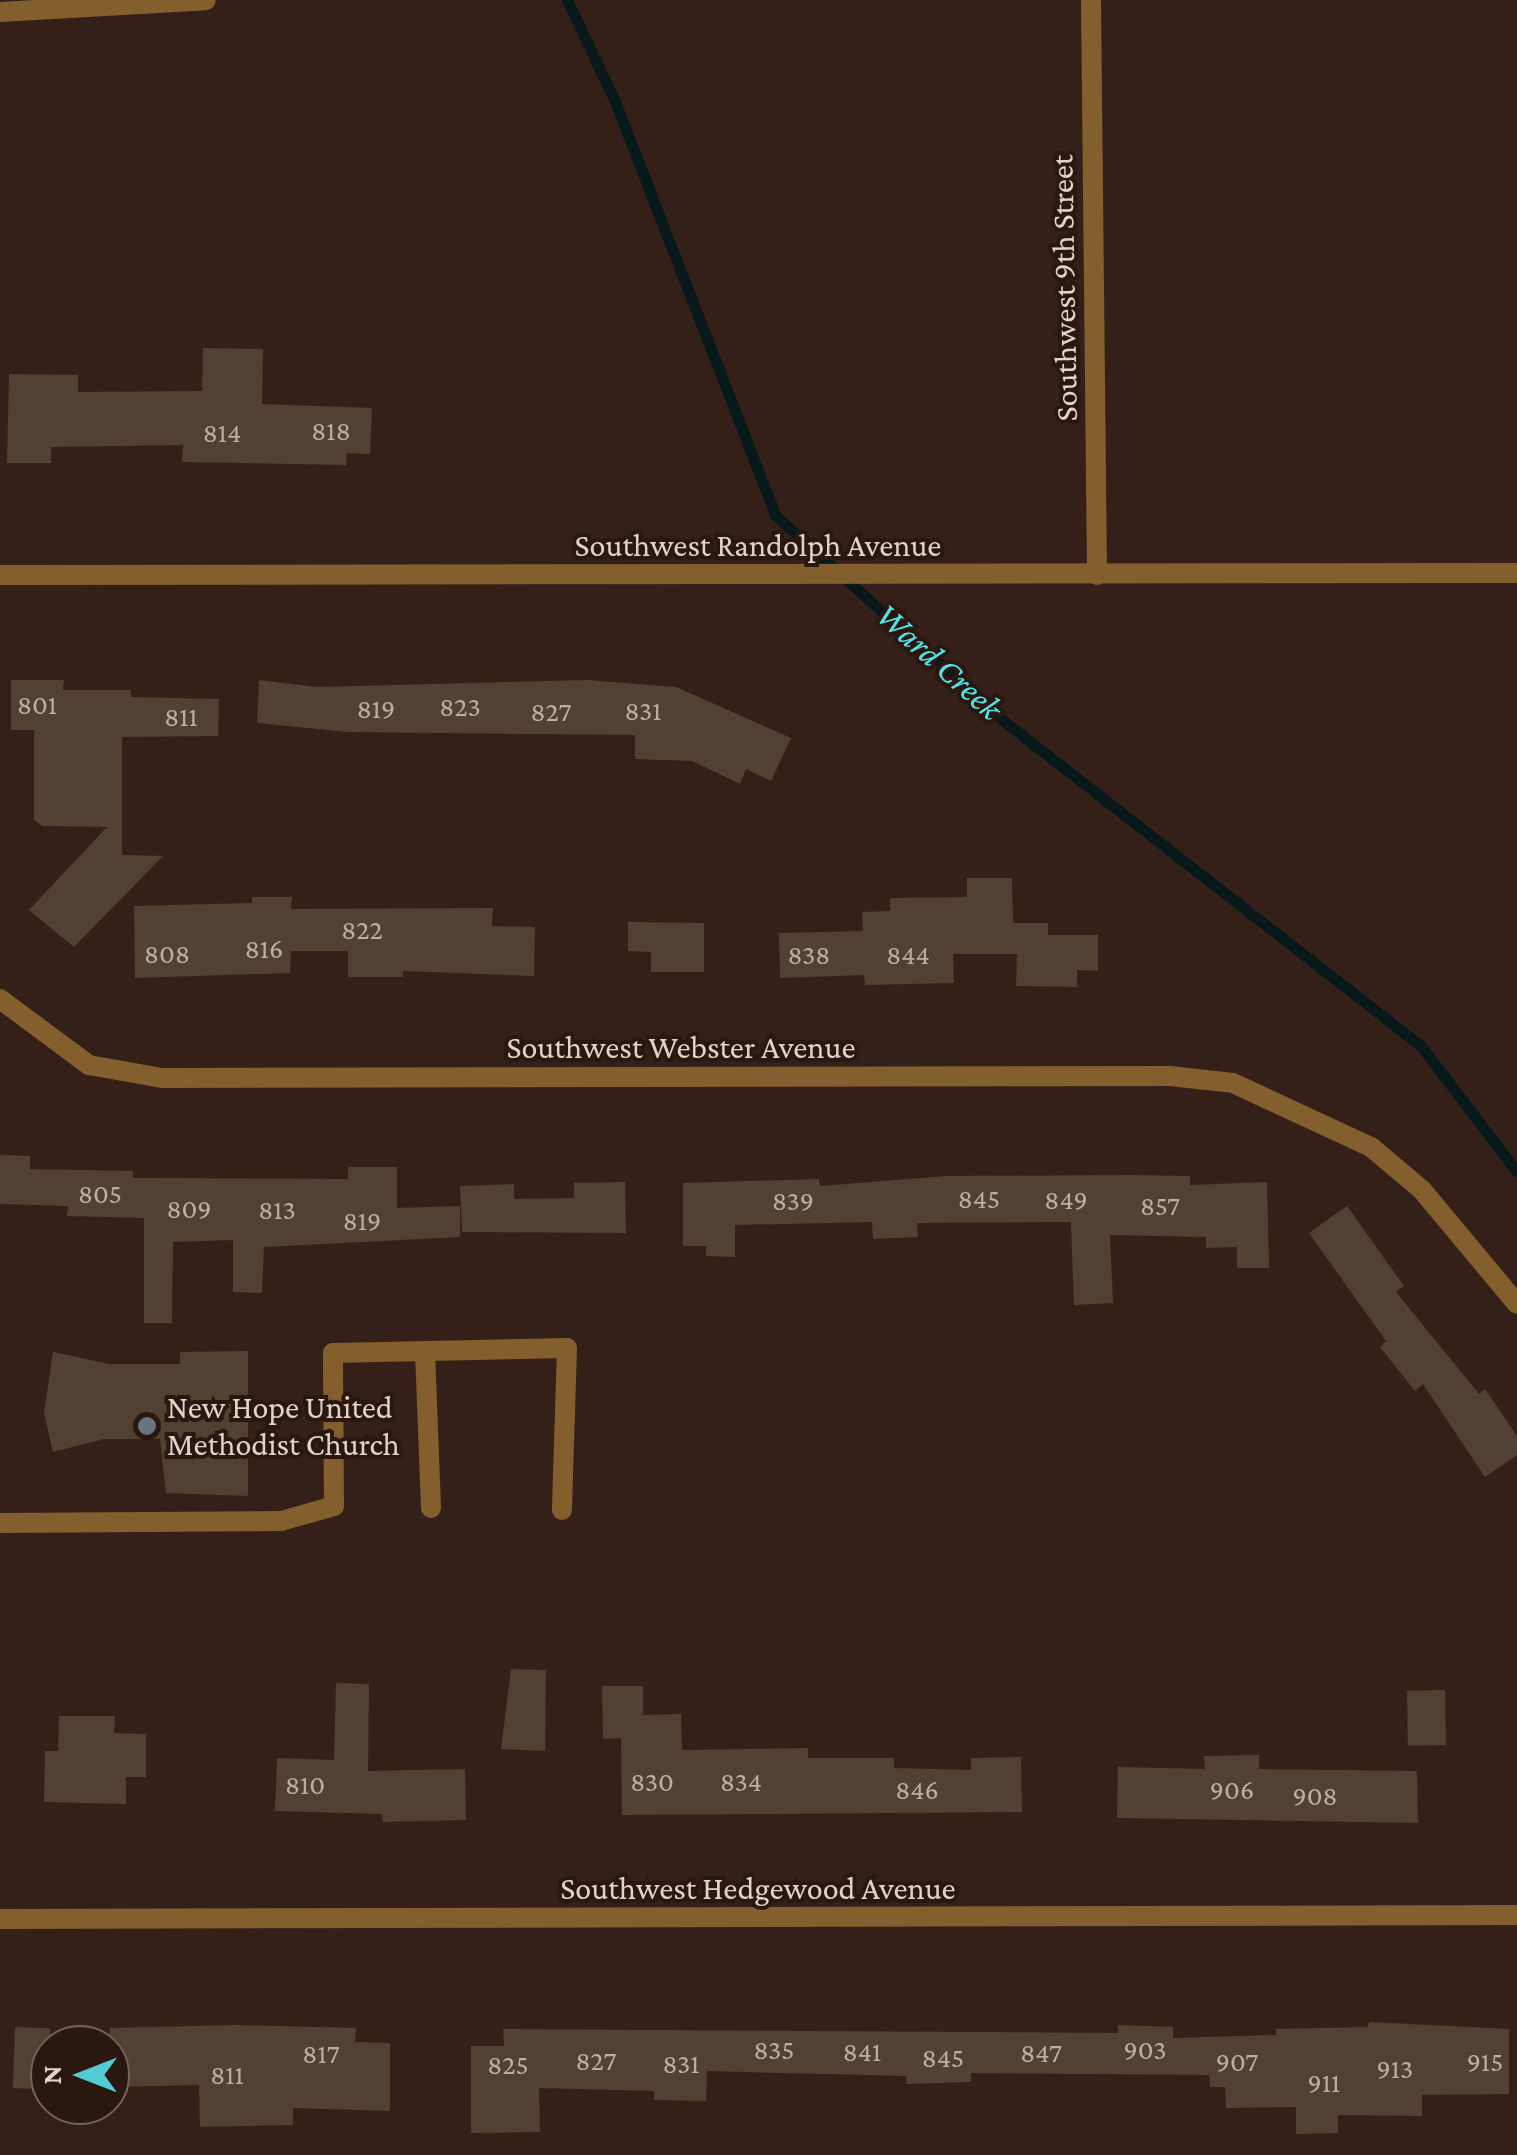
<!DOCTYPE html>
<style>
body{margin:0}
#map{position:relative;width:1517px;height:2155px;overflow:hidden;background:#342019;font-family:"Crimson Pro",serif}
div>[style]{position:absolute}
.stream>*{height:11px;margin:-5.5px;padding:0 5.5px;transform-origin:5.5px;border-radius:5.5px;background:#07191a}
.building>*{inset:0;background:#524132;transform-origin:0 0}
.service>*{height:20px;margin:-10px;padding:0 10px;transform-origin:10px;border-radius:10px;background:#835f2d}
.minor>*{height:20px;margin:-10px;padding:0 10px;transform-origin:10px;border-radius:10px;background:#835f2d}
.dots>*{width:28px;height:28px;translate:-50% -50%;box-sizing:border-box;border:5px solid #2a1710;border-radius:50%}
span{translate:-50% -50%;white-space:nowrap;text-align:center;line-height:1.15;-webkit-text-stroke:8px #2a1710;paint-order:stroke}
.number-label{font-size:28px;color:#bcaea6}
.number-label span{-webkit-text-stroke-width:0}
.street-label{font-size:32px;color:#e0d3cd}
.poi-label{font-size:32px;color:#e0d3cd}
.left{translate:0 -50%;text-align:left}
.water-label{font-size:35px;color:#53e3e7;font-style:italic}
.north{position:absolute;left:30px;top:2025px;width:100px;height:100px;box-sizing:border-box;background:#2a1710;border:2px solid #73625c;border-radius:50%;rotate:270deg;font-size:28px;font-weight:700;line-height:40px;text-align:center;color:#e0d3cd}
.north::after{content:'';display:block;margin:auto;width:35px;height:45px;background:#51ccd2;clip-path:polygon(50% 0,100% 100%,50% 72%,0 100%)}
</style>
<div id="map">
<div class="stream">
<div style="left:567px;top:0;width:110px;rotate:64.6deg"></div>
<div style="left:614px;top:99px;width:446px;rotate:68.8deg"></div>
<div style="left:775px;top:515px;width:298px;rotate:42.1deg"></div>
<div style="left:996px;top:715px;width:539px;rotate:37.91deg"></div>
<div style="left:1421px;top:1046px;width:158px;rotate:52.7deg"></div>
</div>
<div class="building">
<div style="clip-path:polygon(203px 348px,263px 349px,262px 404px,372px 408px,370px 454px,347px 453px,346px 465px,182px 462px,183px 445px,51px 447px,51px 463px,7px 463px,9px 374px,78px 375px,78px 392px,202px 391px)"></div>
<div style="clip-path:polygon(11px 680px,64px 680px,63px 690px,131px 690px,131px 697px,219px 699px,218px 736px,122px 737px,122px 855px,163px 856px,74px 947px,29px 910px,107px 827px,42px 826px,34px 820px,34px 730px,11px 730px)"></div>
<div style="clip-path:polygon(259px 680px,316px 687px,588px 680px,676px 687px,791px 738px,771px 781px,746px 769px,740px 784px,692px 761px,635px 759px,635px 735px,348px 732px,257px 723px)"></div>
<div style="clip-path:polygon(967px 878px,1012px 878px,1013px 923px,1048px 923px,1048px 935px,1098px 935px,1098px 971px,1077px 970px,1077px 987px,1016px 986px,1017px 954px,953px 954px,954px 983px,865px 985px,864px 975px,780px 978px,779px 933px,863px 931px,862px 912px,890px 911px,890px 898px,967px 897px)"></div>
<div style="clip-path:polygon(252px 897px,292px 897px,291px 909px,493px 908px,492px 926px,535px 927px,534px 976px,403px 971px,403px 977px,348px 977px,348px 951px,291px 951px,290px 973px,135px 978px,134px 906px,252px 903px)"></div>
<div style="clip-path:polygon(628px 922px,704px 923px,704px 972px,651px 972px,651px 952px,628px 951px)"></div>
<div style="clip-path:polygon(0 1155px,30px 1156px,30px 1169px,133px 1171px,133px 1178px,348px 1179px,348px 1167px,397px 1167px,397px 1208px,460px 1206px,460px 1237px,264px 1247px,262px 1293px,233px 1292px,233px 1240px,173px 1242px,172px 1323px,144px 1323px,144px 1218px,67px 1216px,68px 1206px,0 1204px)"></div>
<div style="clip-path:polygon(1131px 1175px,1190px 1176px,1190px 1185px,1267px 1182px,1269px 1268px,1237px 1268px,1237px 1247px,1206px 1248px,1206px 1237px,1110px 1235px,1113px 1303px,1074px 1305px,1071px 1222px,917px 1223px,918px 1237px,873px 1239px,872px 1222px,735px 1225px,735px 1257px,706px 1256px,706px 1246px,683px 1246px,683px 1183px,819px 1179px,820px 1186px,947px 1176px)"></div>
<div style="clip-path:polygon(625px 1182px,626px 1233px,462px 1232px,460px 1186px,514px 1184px,514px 1199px,574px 1198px,574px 1183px)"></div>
<div style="clip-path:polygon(1347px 1206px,1404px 1286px,1396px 1292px,1479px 1394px,1485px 1389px,1517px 1436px,1517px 1455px,1485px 1477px,1423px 1384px,1415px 1391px,1380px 1347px,1386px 1341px,1309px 1233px)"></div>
<div style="clip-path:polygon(248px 1351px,248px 1496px,166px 1493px,160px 1439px,104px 1439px,53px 1452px,44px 1413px,53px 1352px,109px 1364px,180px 1364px,180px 1352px)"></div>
<div style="clip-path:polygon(511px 1669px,546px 1670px,545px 1751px,501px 1749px)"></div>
<div style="clip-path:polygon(336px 1683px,369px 1684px,368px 1771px,465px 1769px,466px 1820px,383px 1822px,382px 1814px,275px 1811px,277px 1758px,334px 1760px)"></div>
<div style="clip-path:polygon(602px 1686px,643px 1686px,643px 1715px,681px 1714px,682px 1750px,808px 1748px,808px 1758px,894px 1758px,894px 1768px,971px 1770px,971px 1758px,1021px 1757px,1022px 1812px,622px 1815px,621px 1738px,603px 1739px)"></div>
<div style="left:1445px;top:1690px;width:55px;height:38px;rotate:89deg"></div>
<div style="clip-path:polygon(59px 1716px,115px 1716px,114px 1733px,146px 1734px,146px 1777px,126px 1777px,126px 1804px,44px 1802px,45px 1751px,58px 1751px)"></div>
<div style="clip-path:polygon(1259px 1755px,1259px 1769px,1417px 1771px,1418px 1823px,1117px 1818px,1118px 1767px,1205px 1769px,1204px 1756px)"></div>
<div style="clip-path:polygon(1369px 2022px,1509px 2029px,1509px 2094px,1422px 2095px,1422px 2116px,1338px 2115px,1338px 2133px,1296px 2134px,1296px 2107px,1226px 2108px,1225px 2087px,1210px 2087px,1209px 2075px,971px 2073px,971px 2082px,907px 2084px,906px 2076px,707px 2071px,706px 2101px,654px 2100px,654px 2091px,539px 2088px,540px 2132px,471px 2133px,471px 2046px,504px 2046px,503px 2029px,1118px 2033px,1118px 2025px,1173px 2027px,1173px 2038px,1276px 2035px,1276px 2029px,1368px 2027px)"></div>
<div style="clip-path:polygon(234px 2025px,356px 2028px,355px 2042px,390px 2043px,390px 2111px,293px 2108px,293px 2125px,200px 2127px,199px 2085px,110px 2087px,110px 2028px)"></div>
<div style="left:15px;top:2027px;width:35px;height:61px;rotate:2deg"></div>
</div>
<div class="service">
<div style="left:425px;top:1351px;width:157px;rotate:87.8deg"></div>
<div style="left:0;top:1523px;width:281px;rotate:-0.4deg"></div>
<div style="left:281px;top:1521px;width:55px;rotate:-15.8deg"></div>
<div style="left:334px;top:1506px;width:153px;rotate:-90.4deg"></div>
<div style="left:333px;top:1353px;width:234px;rotate:-1.2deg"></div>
<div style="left:567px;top:1348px;width:162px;rotate:91.8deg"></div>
</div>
<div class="minor">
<div style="left:1091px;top:0;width:575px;rotate:89.4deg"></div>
<div style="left:0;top:12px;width:206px;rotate:-3.3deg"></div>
<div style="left:0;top:575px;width:1517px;rotate:-0.08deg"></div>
<div style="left:0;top:999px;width:111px;rotate:36.6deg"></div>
<div style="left:89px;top:1065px;width:74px;rotate:10.1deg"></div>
<div style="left:162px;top:1078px;width:1008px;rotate:-0.11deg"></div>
<div style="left:1170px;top:1076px;width:63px;rotate:6.3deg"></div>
<div style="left:1233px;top:1083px;width:152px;rotate:24.9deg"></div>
<div style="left:1371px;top:1147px;width:67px;rotate:40.1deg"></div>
<div style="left:1422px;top:1190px;width:148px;rotate:50.2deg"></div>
<div style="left:0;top:1919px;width:1517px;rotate:-0.15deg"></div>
</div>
<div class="dots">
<div style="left:147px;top:1426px;background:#6b7280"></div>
</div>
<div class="number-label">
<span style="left:331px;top:431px">818</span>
<span style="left:222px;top:433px">814</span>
<span style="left:37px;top:705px">801</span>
<span style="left:460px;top:707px">823</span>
<span style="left:376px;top:709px">819</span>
<span style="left:643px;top:711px">831</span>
<span style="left:551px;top:712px">827</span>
<span style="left:181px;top:717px">811</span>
<span style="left:362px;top:930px">822</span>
<span style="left:264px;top:949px">816</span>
<span style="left:167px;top:954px">808</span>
<span style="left:809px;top:955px">838</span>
<span style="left:908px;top:955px">844</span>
<span style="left:100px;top:1194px">805</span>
<span style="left:979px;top:1199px">845</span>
<span style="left:1066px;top:1200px">849</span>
<span style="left:793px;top:1201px">839</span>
<span style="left:1160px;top:1206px">857</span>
<span style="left:189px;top:1209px">809</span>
<span style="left:277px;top:1210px">813</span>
<span style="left:362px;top:1221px">819</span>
<span style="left:652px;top:1782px">830</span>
<span style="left:741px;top:1782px">834</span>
<span style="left:305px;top:1785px">810</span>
<span style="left:917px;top:1790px">846</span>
<span style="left:1232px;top:1790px">906</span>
<span style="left:1315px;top:1796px">908</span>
<span style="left:774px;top:2050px">835</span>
<span style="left:1145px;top:2050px">903</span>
<span style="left:862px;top:2052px">841</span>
<span style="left:1041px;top:2053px">847</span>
<span style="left:321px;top:2054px">817</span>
<span style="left:943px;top:2058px">845</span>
<span style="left:596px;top:2061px">827</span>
<span style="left:1237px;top:2062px">907</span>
<span style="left:1485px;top:2062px">915</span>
<span style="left:681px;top:2064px">831</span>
<span style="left:508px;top:2065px">825</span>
<span style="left:1395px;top:2069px">913</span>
<span style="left:227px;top:2075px">811</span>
<span style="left:1324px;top:2083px">911</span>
</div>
<div class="street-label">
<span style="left:1064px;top:288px;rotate:-91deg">Southwest 9th Street</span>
<span style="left:758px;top:545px">Southwest Randolph Avenue</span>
<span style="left:681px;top:1047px">Southwest Webster Avenue</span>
<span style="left:758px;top:1888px">Southwest Hedgewood Avenue</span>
</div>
<div class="poi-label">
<span class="left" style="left:167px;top:1426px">New Hope United<br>Methodist Church</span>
</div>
<div class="water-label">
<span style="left:939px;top:662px;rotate:42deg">Ward Creek</span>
</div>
<div class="north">N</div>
</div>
